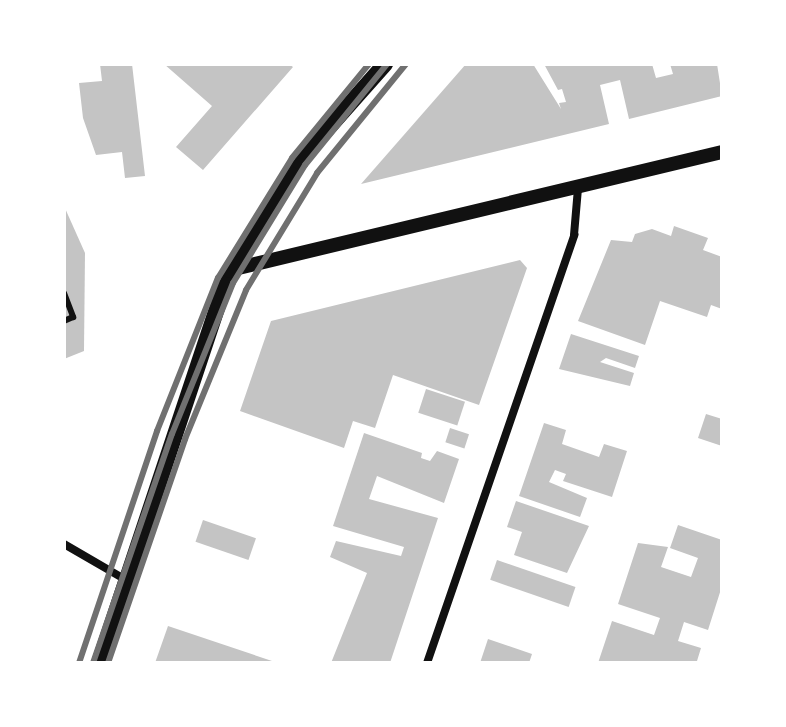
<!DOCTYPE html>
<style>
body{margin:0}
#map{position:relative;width:786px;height:727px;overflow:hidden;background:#fff;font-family:"PT Sans Narrow",sans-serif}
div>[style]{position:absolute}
.building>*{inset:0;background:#c4c4c4;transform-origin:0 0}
.service>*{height:6px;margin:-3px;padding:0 3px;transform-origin:3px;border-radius:3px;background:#111}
.minor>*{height:8px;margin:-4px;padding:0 4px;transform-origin:4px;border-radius:4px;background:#111}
.tertiary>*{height:14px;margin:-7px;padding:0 7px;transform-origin:7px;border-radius:7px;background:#111}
.secondary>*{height:16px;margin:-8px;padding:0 8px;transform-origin:8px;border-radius:8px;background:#111}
.rail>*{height:6px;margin:-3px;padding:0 3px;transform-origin:3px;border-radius:3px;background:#707070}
span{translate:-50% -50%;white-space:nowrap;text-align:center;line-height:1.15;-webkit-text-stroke:6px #fff;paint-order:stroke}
.frame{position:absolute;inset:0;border:66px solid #fff;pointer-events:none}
</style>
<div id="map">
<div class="building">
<div style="clip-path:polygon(100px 64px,132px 64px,145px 176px,125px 178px,122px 152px,96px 155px,83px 118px,79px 83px,102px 81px)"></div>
<div style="clip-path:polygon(164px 64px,289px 64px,293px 67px,203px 170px,176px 147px,212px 106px)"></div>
<div style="clip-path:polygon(466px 64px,533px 64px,561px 109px,559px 103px,566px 102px,562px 89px,558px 90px,544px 64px,652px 64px,656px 78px,673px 74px,670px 64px,717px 64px,722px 96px,629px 119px,620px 80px,600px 85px,609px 124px,361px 184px)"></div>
<div style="clip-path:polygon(64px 206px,85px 253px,84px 351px,64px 359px)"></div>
<div style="clip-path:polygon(674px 226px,708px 238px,703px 250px,722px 257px,722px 309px,711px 305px,707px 317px,660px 301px,645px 345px,578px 321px,611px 240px,632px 242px,635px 234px,652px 229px,671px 236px)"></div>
<div style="clip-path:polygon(520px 260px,527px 268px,479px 405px,393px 375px,375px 428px,353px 421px,344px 448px,240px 411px,271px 321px)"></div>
<div style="clip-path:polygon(571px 334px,639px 356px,635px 368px,606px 358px,600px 362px,634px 373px,630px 386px,559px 369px)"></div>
<div style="left:426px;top:389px;width:41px;height:25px;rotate:18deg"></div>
<div style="clip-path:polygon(706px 414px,722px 419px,722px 446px,698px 438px)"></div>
<div style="clip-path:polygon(544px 423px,566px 430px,562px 444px,599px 457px,604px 444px,627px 451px,612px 497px,563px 481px,566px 474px,555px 470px,549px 482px,587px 498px,580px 517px,519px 496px)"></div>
<div style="left:450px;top:428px;width:20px;height:15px;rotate:18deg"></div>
<div style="clip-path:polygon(364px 433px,422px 453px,421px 458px,430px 461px,437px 451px,459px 459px,444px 503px,377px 476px,369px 499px,438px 518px,390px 663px,331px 663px,367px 573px,330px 557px,336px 541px,401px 556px,404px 547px,333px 526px)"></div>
<div style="clip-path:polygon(516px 501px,589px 526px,567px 573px,514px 555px,522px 532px,507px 527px)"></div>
<div style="left:203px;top:520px;width:56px;height:23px;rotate:19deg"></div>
<div style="clip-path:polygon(678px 525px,722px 540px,722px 586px,708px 630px,684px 622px,678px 641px,701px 648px,697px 661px,598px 663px,612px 621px,654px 635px,660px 618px,618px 604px,638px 543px,668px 547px,661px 567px,691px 577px,698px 558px,670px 548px)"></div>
<div style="left:497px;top:560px;width:83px;height:21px;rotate:19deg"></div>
<div style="clip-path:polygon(168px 626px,275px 662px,275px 663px,155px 663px)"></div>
<div style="clip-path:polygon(488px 639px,532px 654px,529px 663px,480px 663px)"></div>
</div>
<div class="service">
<div style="left:64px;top:293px;width:26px;rotate:69deg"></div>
<div style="left:73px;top:317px;width:10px;rotate:156deg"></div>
</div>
<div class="minor">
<div style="left:64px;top:544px;width:72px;rotate:30.1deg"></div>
<div style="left:427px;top:663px;width:453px;rotate:-71deg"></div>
<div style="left:574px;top:235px;width:47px;rotate:-85.1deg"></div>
</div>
<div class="tertiary">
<div style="left:230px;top:270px;width:506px;rotate:-13.49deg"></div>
</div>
<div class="secondary">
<div style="left:99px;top:663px;width:414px;rotate:-71.6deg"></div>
<div style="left:230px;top:270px;width:129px;rotate:-57.7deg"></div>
<div style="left:299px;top:161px;width:130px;rotate:-48.4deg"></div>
</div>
<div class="rail">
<div style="left:79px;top:663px;width:245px;rotate:-71.4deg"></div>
<div style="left:157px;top:431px;width:165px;rotate:-68.3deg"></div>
<div style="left:218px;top:278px;width:141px;rotate:-58.3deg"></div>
<div style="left:292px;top:158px;width:122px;rotate:-50.7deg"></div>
<div style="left:93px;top:663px;width:242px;rotate:-71deg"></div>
<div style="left:172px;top:434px;width:163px;rotate:-68deg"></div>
<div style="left:233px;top:283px;width:138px;rotate:-58.6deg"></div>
<div style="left:305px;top:165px;width:130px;rotate:-50.9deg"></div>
<div style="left:108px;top:663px;width:237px;rotate:-71deg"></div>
<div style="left:185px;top:439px;width:161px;rotate:-67.7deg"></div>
<div style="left:246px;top:290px;width:137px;rotate:-58.7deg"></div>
<div style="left:317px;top:173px;width:141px;rotate:-50.8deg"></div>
</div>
<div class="frame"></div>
</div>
